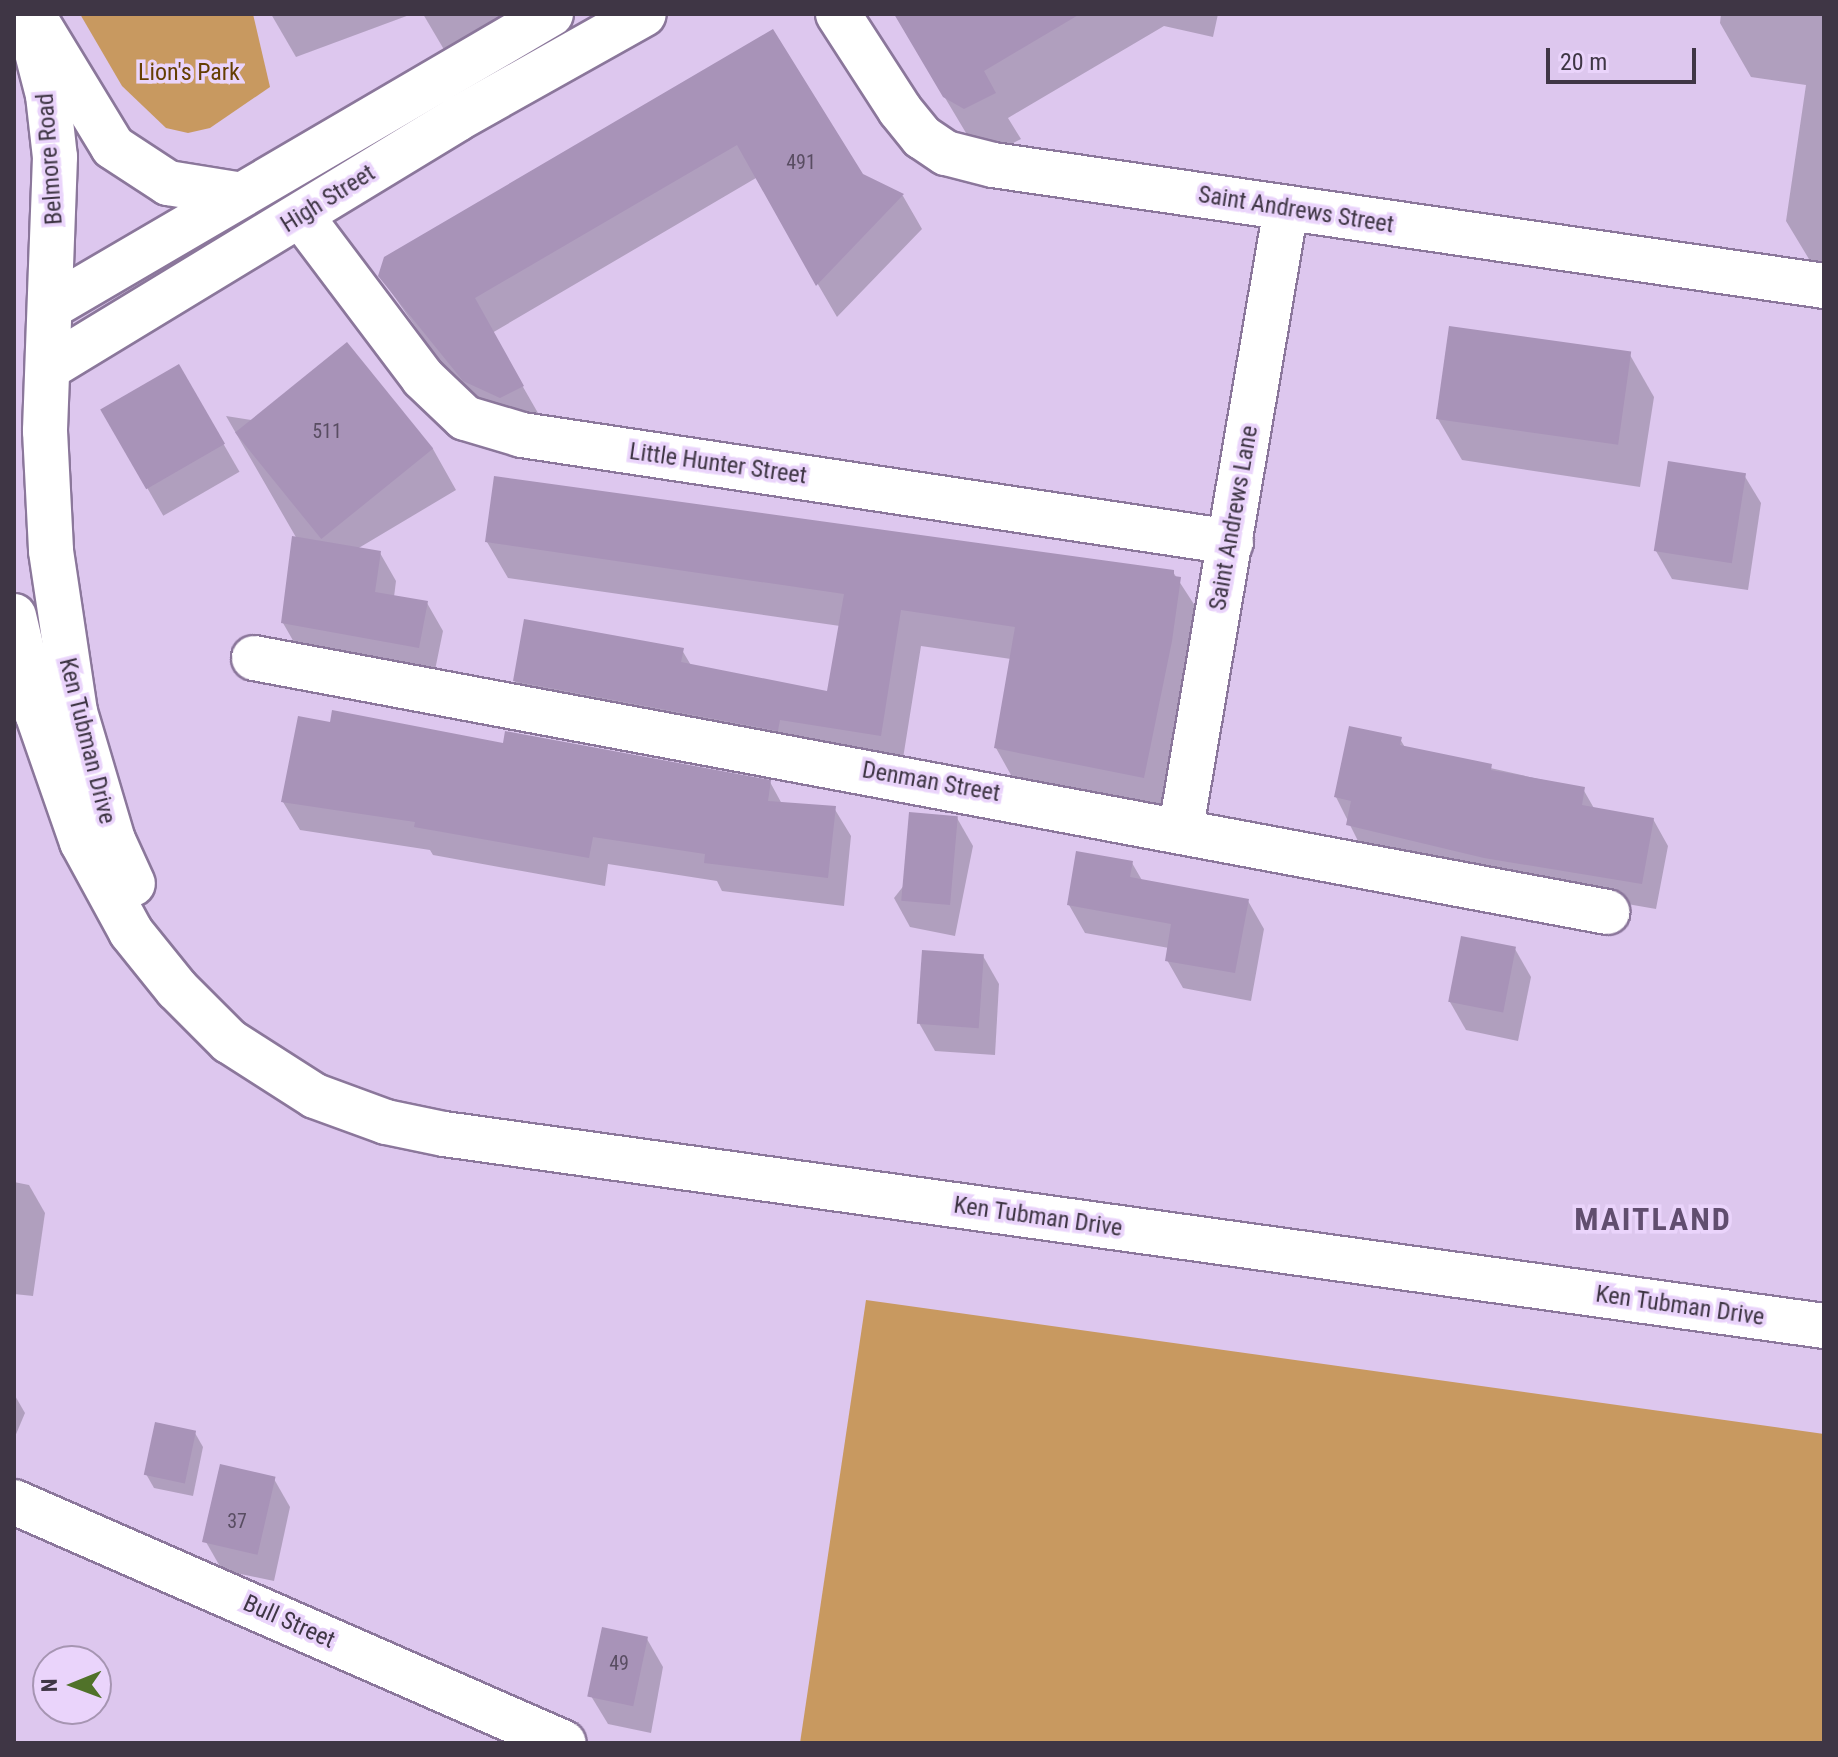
<!DOCTYPE html>
<style>
body{margin:0}
#map{position:relative;width:1838px;height:1757px;overflow:hidden;background:#ddc7ee;font-family:"Roboto Condensed",sans-serif}
div>[style]{position:absolute}
.green>*{inset:0;background:#c89960}
.shadow>*{inset:0;background:#0003;transform-origin:0 0}
.building>*{inset:0;background:#a893b8;transform-origin:0 0}
.roads{filter:drop-shadow(2px 0 #8b779b) drop-shadow(-2px 0 #8b779b) drop-shadow(0 2px #8b779b) drop-shadow(0 -2px #8b779b)}
.minor>*{height:44px;margin:-22px;padding:0 22px;transform-origin:22px;border-radius:22px;background:#fff}
.major>*{height:44px;margin:-22px;padding:0 22px;transform-origin:22px;border-radius:22px;background:#fff}
span{translate:-50% -50%;white-space:nowrap;text-align:center;line-height:1.15;-webkit-text-stroke:7px #ead4fb;paint-order:stroke}
.number-label{font-size:20px;color:#594d62}
.number-label span{-webkit-text-stroke-width:0}
.park-label{font-size:24px;color:#643e02}
.street-label{font-size:24px;color:#3f3645}
.district-label{font-size:32px;color:#614e6f;font-weight:700;letter-spacing:2px}
.frame{position:absolute;inset:0;border:16px solid #3f3645;pointer-events:none}
.north{position:absolute;left:32px;top:1645px;width:80px;height:80px;box-sizing:border-box;background:#ead4fb;border:2px solid #a695b2;border-radius:50%;rotate:269deg;font-size:22px;font-weight:700;line-height:32px;text-align:center;color:#3f3645}
.north::after{content:'';display:block;margin:auto;width:28px;height:36px;background:#507229;clip-path:polygon(50% 0,100% 100%,50% 72%,0 100%)}
.scale{position:absolute;left:1546px;top:48px;width:150px;height:36px;box-sizing:border-box;border:4px solid #3f3645;border-top:0;padding-left:10px;font-size:24px;line-height:28px;white-space:nowrap;color:#3f3645;-webkit-text-stroke:6px #ead4fb;paint-order:stroke}
</style>
<div id="map">
<div class="green">
<div style="clip-path:polygon(80px 14px,253px 14px,270px 87px,210px 128px,188px 133px,166px 128px,122px 86px)"></div>
<div style="clip-path:polygon(866px 1300px,1824px 1434px,1824px 1743px,800px 1743px)"></div>
</div>
<div class="shadow">
<div style="clip-path:polygon(271px 14px,412px 14px,296px 57px)"></div>
<div style="clip-path:polygon(423px 14px,513px 14px,446px 53px)"></div>
<div style="clip-path:polygon(895px 14px,1218px 14px,1213px 37px,1164px 26px,1008px 118px,1021px 139px,992px 154px,972px 143px)"></div>
<div style="clip-path:polygon(1721px 14px,1824px 14px,1824px 275px,1818px 274px,1786px 221px,1806px 85px,1751px 77px,1720px 23px)"></div>
<div style="clip-path:polygon(772px 32px,862px 176px,903px 196px,922px 229px,837px 317px,756px 178px,492px 333px,542px 420px,463px 395px,380px 276px)"></div>
<div style="clip-path:polygon(1630px 355px,1654px 397px,1640px 487px,1462px 460px,1438px 419px)"></div>
<div style="left:179px;top:367px;width:121px;height:88px;rotate:60deg"></div>
<div style="clip-path:polygon(226px 416px,433px 449px,456px 490px,357px 549px,380px 553px,396px 581px,394px 597px,427px 603px,443px 631px,434px 675px,299px 651px,283px 623px,297px 539px)"></div>
<div style="clip-path:polygon(1744px 475px,1761px 503px,1748px 590px,1672px 579px,1656px 551px)"></div>
<div style="clip-path:polygon(487px 542px,1173px 572px,1201px 615px,1164px 813px,1016px 784px,996px 748px,1011px 659px,921px 646px,901px 771px,536px 717px,515px 681px,682px 650px,692px 667px,829px 693px,840px 626px,508px 578px)"></div>
<div style="clip-path:polygon(1400px 739px,1406px 749px,1583px 789px,1595px 810px,1653px 819px,1668px 846px,1656px 909px,1421px 868px,1363px 851px,1336px 797px)"></div>
<div style="clip-path:polygon(504px 745px,770px 782px,782px 804px,834px 808px,851px 836px,844px 906px,722px 891px,717px 881px,608px 864px,605px 886px,433px 855px,430px 850px,300px 830px,283px 802px)"></div>
<div style="clip-path:polygon(957px 818px,973px 846px,955px 936px,910px 927px,894px 898px)"></div>
<div style="clip-path:polygon(1132px 863px,1143px 882px,1248px 901px,1264px 929px,1251px 1001px,1183px 988px,1167px 960px,1169px 948px,1085px 933px,1069px 905px)"></div>
<div style="clip-path:polygon(1515px 949px,1531px 977px,1518px 1041px,1466px 1030px,1450px 1002px)"></div>
<div style="clip-path:polygon(983px 956px,999px 984px,995px 1055px,935px 1051px,919px 1023px)"></div>
<div style="clip-path:polygon(14px 1182px,29px 1185px,45px 1213px,33px 1296px,14px 1294px)"></div>
<div style="clip-path:polygon(14px 1394px,25px 1413px,14px 1439px)"></div>
<div style="clip-path:polygon(195px 1433px,203px 1447px,193px 1496px,154px 1488px,146px 1474px)"></div>
<div style="clip-path:polygon(274px 1479px,290px 1507px,274px 1581px,222px 1570px,206px 1542px)"></div>
<div style="clip-path:polygon(647px 1639px,663px 1667px,651px 1733px,608px 1724px,591px 1696px)"></div>
</div>
<div class="building">
<div style="clip-path:polygon(894px 14px,1080px 14px,984px 71px,996px 93px,964px 109px,943px 97px)"></div>
<div style="clip-path:polygon(773px 29px,863px 174px,904px 194px,816px 286px,737px 145px,475px 298px,524px 386px,500px 398px,463px 381px,378px 276px,384px 257px)"></div>
<div style="left:1449px;top:326px;width:184px;height:94px;rotate:8deg"></div>
<div style="left:347px;top:342px;width:137px;height:144px;rotate:51deg"></div>
<div style="left:179px;top:364px;width:92px;height:91px;rotate:60deg"></div>
<div style="left:1668px;top:461px;width:79px;height:91px;rotate:9deg"></div>
<div style="clip-path:polygon(494px 476px,1174px 570px,1174px 576px,1181px 577px,1172px 641px,1144px 778px,994px 748px,1015px 627px,901px 610px,881px 736px,780px 720px,778px 731px,513px 681px,524px 619px,684px 648px,681px 662px,827px 691px,844px 594px,485px 542px)"></div>
<div style="clip-path:polygon(292px 536px,381px 551px,375px 592px,428px 601px,419px 648px,281px 623px)"></div>
<div style="clip-path:polygon(332px 710px,503px 743px,505px 731px,771px 780px,768px 801px,836px 806px,828px 878px,704px 863px,705px 854px,593px 837px,589px 858px,414px 827px,415px 822px,281px 802px,298px 716px,330px 722px)"></div>
<div style="clip-path:polygon(1349px 726px,1402px 737px,1400px 745px,1492px 764px,1491px 770px,1585px 787px,1582px 805px,1654px 818px,1642px 884px,1484px 858px,1346px 825px,1351px 801px,1334px 797px)"></div>
<div style="left:909px;top:812px;width:49px;height:89px;rotate:5deg"></div>
<div style="clip-path:polygon(1076px 851px,1133px 861px,1130px 877px,1249px 899px,1235px 973px,1165px 961px,1171px 924px,1067px 905px)"></div>
<div style="left:1461px;top:936px;width:56px;height:67px;rotate:11deg"></div>
<div style="left:922px;top:950px;width:62px;height:74px;rotate:4deg"></div>
<div style="left:155px;top:1422px;width:42px;height:54px;rotate:12deg"></div>
<div style="left:220px;top:1464px;width:57px;height:80px;rotate:13deg"></div>
<div style="left:602px;top:1627px;width:47px;height:71px;rotate:12deg"></div>
</div>
<div class="roads">
<div class="minor">
<div style="left:838px;top:14px;width:114px;rotate:57.1deg"></div>
<div style="left:900px;top:110px;width:35px;rotate:51deg"></div>
<div style="left:922px;top:137px;width:29px;rotate:34deg"></div>
<div style="left:946px;top:153px;width:49px;rotate:14.3deg"></div>
<div style="left:993px;top:165px;width:840px;rotate:8.28deg"></div>
<div style="left:37px;top:22px;width:146px;rotate:58.7deg"></div>
<div style="left:113px;top:147px;width:66px;rotate:33.2deg"></div>
<div style="left:168px;top:183px;width:69px;rotate:9.2deg"></div>
<div style="left:301px;top:216px;width:203px;rotate:53deg"></div>
<div style="left:423px;top:378px;width:58px;rotate:43.6deg"></div>
<div style="left:465px;top:418px;width:59px;rotate:16.6deg"></div>
<div style="left:522px;top:435px;width:717px;rotate:8.58deg"></div>
<div style="left:52px;top:306px;width:578px;rotate:-30.33deg"></div>
<div style="left:48px;top:368px;width:479px;rotate:-31.3deg"></div>
<div style="left:457px;top:119px;width:214px;rotate:-29.3deg"></div>
<div style="left:254px;top:658px;width:1377px;rotate:10.63deg"></div>
<div style="left:1181px;top:828px;width:629px;rotate:-80.39deg"></div>
<div style="left:14px;top:1502px;width:600px;rotate:23.66deg"></div>
</div>
<div class="major">
<div style="left:27px;top:14px;width:84px;rotate:75.5deg"></div>
<div style="left:48px;top:95px;width:62px;rotate:83.6deg"></div>
<div style="left:55px;top:157px;width:274px;rotate:92.1deg"></div>
<div style="left:45px;top:431px;width:120px;rotate:87.1deg"></div>
<div style="left:51px;top:551px;width:163px;rotate:81.5deg"></div>
<div style="left:75px;top:712px;width:134px;rotate:73.5deg"></div>
<div style="left:113px;top:840px;width:48px;rotate:65.6deg"></div>
<div style="left:14px;top:616px;width:100px;rotate:76.7deg"></div>
<div style="left:37px;top:713px;width:137px;rotate:70.8deg"></div>
<div style="left:82px;top:842px;width:102px;rotate:61.4deg"></div>
<div style="left:131px;top:932px;width:73px;rotate:51.1deg"></div>
<div style="left:177px;top:989px;width:74px;rotate:45deg"></div>
<div style="left:229px;top:1041px;width:102px;rotate:32.6deg"></div>
<div style="left:315px;top:1096px;width:76px;rotate:20.1deg"></div>
<div style="left:386px;top:1122px;width:59px;rotate:11.7deg"></div>
<div style="left:444px;top:1134px;width:1393px;rotate:7.92deg"></div>
</div>
</div>
<div class="number-label">
<span style="left:801px;top:162px">491</span>
<span style="left:327px;top:431px">511</span>
<span style="left:237px;top:1521px">37</span>
<span style="left:619px;top:1663px">49</span>
</div>
<div class="park-label">
<span style="left:189px;top:73px">Lion's Park</span>
</div>
<div class="street-label">
<span style="left:50px;top:159px;rotate:-94deg">Belmore Road</span>
<span style="left:328px;top:199px;rotate:-32deg">High Street</span>
<span style="left:1296px;top:210px;rotate:9deg">Saint Andrews Street</span>
<span style="left:718px;top:464px;rotate:8deg">Little Hunter Street</span>
<span style="left:1234px;top:518px;rotate:-80deg">Saint Andrews Lane</span>
<span style="left:87px;top:741px;rotate:76deg">Ken Tubman Drive</span>
<span style="left:931px;top:782px;rotate:10deg">Denman Street</span>
<span style="left:1038px;top:1217px;rotate:8deg">Ken Tubman Drive</span>
<span style="left:1680px;top:1306px;rotate:8deg">Ken Tubman Drive</span>
<span style="left:289px;top:1622px;rotate:24deg">Bull Street</span>
</div>
<div class="district-label">
<span style="left:1653px;top:1219px">MAITLAND</span>
</div>
<div class="frame"></div>
<div class="north">N</div>
<div class="scale">20 m</div>
</div>
